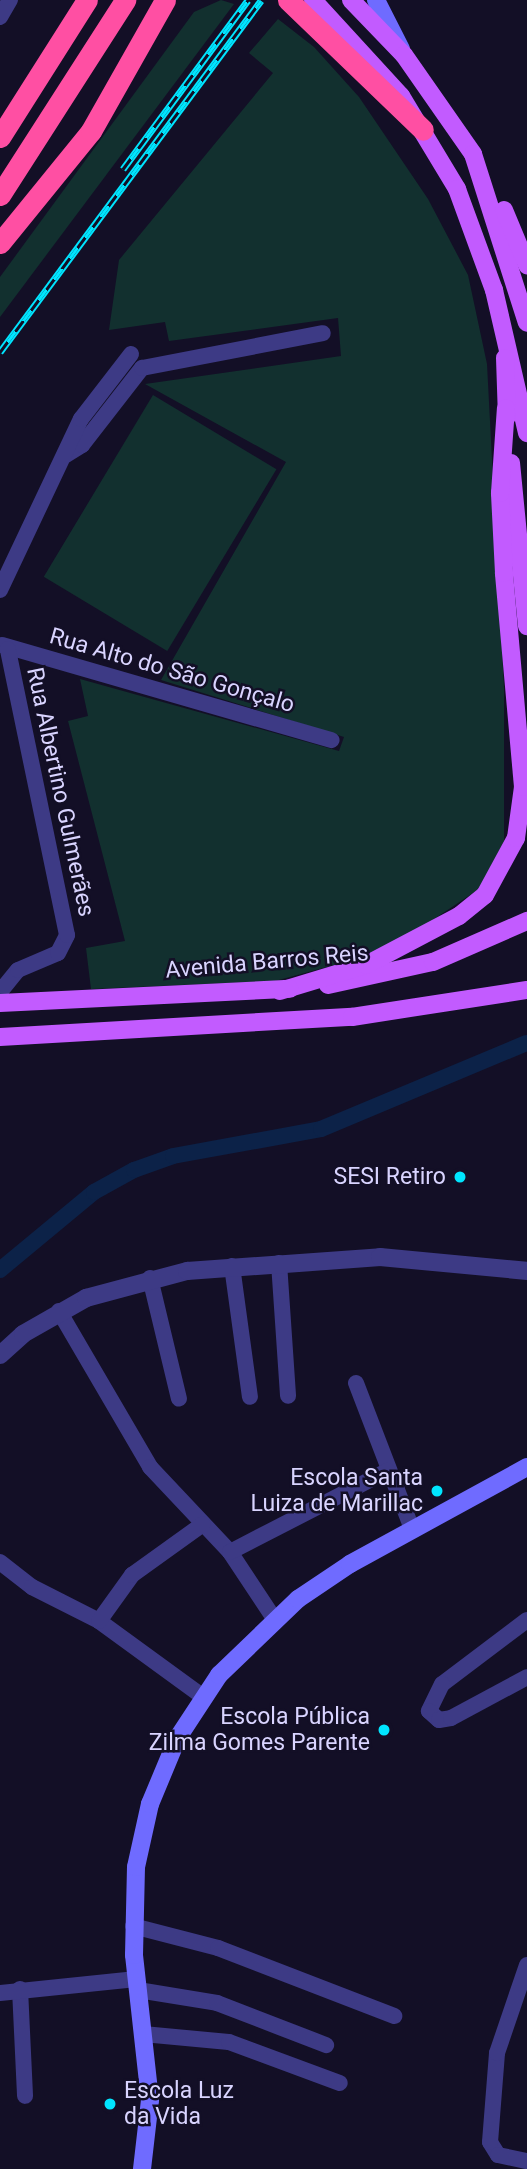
<!DOCTYPE html>
<meta charset="utf-8">
<style>
body{margin:0}
#map{position:relative;width:527px;height:2169px;overflow:hidden;background:#130f26;font-family:Roboto,sans-serif}
div>[style]{position:absolute}
.green>*{inset:0;background:#12302f;transform-origin:0 0}
.canal>*{height:16px;margin:-8px;padding:0 8px;transform-origin:8px;border-radius:8px;background:#0c2248}
.minor>*{height:16px;margin:-8px;padding:0 8px;transform-origin:8px;border-radius:8px;background:#3d3a85}
.tertiary>*{height:18px;margin:-9px;padding:0 9px;transform-origin:9px;border-radius:9px;background:#3d3a85}
.secondary>*{height:18px;margin:-9px;padding:0 9px;transform-origin:9px;border-radius:9px;background:#6f6bff}
.primary>*{height:18px;margin:-9px;padding:0 9px;transform-origin:9px;border-radius:9px;background:#c25bff}
.motorway>*{height:21px;margin:-10.5px;padding:0 10.5px;transform-origin:10.5px;border-radius:10.5px;background:#ff4fa3}
.rail>*{height:7px;margin-top:-3.5px;transform-origin:0;background:repeating-linear-gradient(90deg,#130f26 0 13px,#00e5ff 0 26px);box-sizing:border-box;border-block:2px solid #00e5ff}
.dots>*{width:19px;height:19px;translate:-50% -50%;box-sizing:border-box;border:4px solid #130f26;border-radius:50%}
span{translate:-50% -50%;white-space:nowrap;text-align:center;line-height:1.15;-webkit-text-stroke:5px #130f26;paint-order:stroke}
.street-label{font-size:23px;color:#d9d4ff}
.poi-label{font-size:23px;color:#d9d4ff}
.right{translate:-100% -50%;text-align:right}
.left{translate:0 -50%;text-align:left}
</style>
<div id="map">
<div class="green">
<div style="clip-path:polygon(221px 0,234px 4px,0 317px,0 277px,194px 12px)"></div>
<div style="clip-path:polygon(278px 19px,314px 47px,359px 97px,428px 199px,468px 275px,487px 364px,504px 688px,504px 841px,479px 889px,413px 933px,364px 957px,275px 981px,91px 989px,86px 948px,125px 941px,68px 721px,88px 716px,80px 679px,339px 751px,344px 737px,161px 680px,286px 462px,145px 384px,341px 356px,338px 318px,169px 341px,165px 322px,109px 330px,119px 260px,273px 73px,249px 53px)"></div>
<div style="left:153px;top:395px;width:144px;height:212px;rotate:31deg"></div>
</div>
<div class="canal">
<div style="left:0;top:1270px;width:122px;rotate:-39.7deg"></div>
<div style="left:94px;top:1192px;width:46px;rotate:-28.8deg"></div>
<div style="left:134px;top:1170px;width:41px;rotate:-19.7deg"></div>
<div style="left:173px;top:1156px;width:150px;rotate:-10.3deg"></div>
<div style="left:321px;top:1129px;width:223px;rotate:-22.7deg"></div>
</div>
<div class="minor">
<div style="left:0;top:17px;width:20px;rotate:-60deg"></div>
<div style="left:66px;top:455px;width:19px;rotate:-32deg"></div>
<div style="left:82px;top:445px;width:98px;rotate:-52.1deg"></div>
<div style="left:142px;top:368px;width:184px;rotate:-10.9deg"></div>
<div style="left:0;top:590px;width:189px;rotate:-64.7deg"></div>
<div style="left:81px;top:419px;width:82px;rotate:-52.4deg"></div>
<div style="left:2px;top:645px;width:343px;rotate:16.1deg"></div>
<div style="left:0;top:992px;width:28px;rotate:-51deg"></div>
<div style="left:18px;top:970px;width:43px;rotate:-23deg"></div>
<div style="left:58px;top:953px;width:20px;rotate:-63deg"></div>
<div style="left:67px;top:935px;width:292px;rotate:-101.7deg"></div>
<div style="left:279px;top:1263px;width:133px;rotate:86.1deg"></div>
<div style="left:232px;top:1266px;width:132px;rotate:82.2deg"></div>
<div style="left:150px;top:1278px;width:124px;rotate:76.5deg"></div>
<div style="left:59px;top:1311px;width:181px;rotate:59.7deg"></div>
<div style="left:150px;top:1467px;width:117px;rotate:46.7deg"></div>
<div style="left:230px;top:1552px;width:82px;rotate:56.5deg"></div>
<div style="left:356px;top:1383px;width:156px;rotate:69deg"></div>
<div style="left:230px;top:1552px;width:177px;rotate:-27.3deg"></div>
<div style="left:0;top:1562px;width:41px;rotate:38deg"></div>
<div style="left:32px;top:1587px;width:75px;rotate:26.9deg"></div>
<div style="left:99px;top:1621px;width:127px;rotate:36.1deg"></div>
<div style="left:527px;top:1620px;width:106px;rotate:143deg"></div>
<div style="left:442px;top:1684px;width:30px;rotate:116deg"></div>
<div style="left:429px;top:1711px;width:13px;rotate:42deg"></div>
<div style="left:439px;top:1720px;width:12px;rotate:-9deg"></div>
<div style="left:451px;top:1718px;width:86px;rotate:-28.3deg"></div>
<div style="left:99px;top:1621px;width:57px;rotate:-54.3deg"></div>
<div style="left:132px;top:1575px;width:87px;rotate:-35.7deg"></div>
<div style="left:133px;top:1926px;width:88px;rotate:14.5deg"></div>
<div style="left:218px;top:1948px;width:189px;rotate:21.1deg"></div>
<div style="left:20px;top:1989px;width:107px;rotate:87.3deg"></div>
<div style="left:138px;top:1990px;width:80px;rotate:9.3deg"></div>
<div style="left:217px;top:2003px;width:117px;rotate:21.1deg"></div>
<div style="left:0;top:1993px;width:137px;rotate:-5.9deg"></div>
<div style="left:143px;top:2034px;width:86px;rotate:5.3deg"></div>
<div style="left:229px;top:2042px;width:118px;rotate:20.3deg"></div>
<div style="left:498px;top:2155px;width:15px;rotate:-122deg"></div>
<div style="left:490px;top:2142px;width:89px;rotate:-85.5deg"></div>
<div style="left:497px;top:2053px;width:93px;rotate:-71.2deg"></div>
<div style="left:498px;top:2155px;width:30px;rotate:12deg"></div>
</div>
<div class="tertiary">
<div style="left:0;top:1355px;width:31px;rotate:-42deg"></div>
<div style="left:23px;top:1334px;width:73px;rotate:-29.7deg"></div>
<div style="left:86px;top:1298px;width:105px;rotate:-15deg"></div>
<div style="left:187px;top:1271px;width:194px;rotate:-4.1deg"></div>
<div style="left:380px;top:1257px;width:148px;rotate:5.4deg"></div>
</div>
<div class="secondary">
<div style="left:376px;top:0;width:55px;rotate:63deg"></div>
<div style="left:142px;top:2169px;width:69px;rotate:-83.4deg"></div>
<div style="left:150px;top:2100px;width:146px;rotate:-96.3deg"></div>
<div style="left:134px;top:1955px;width:88px;rotate:-88.7deg"></div>
<div style="left:136px;top:1867px;width:65px;rotate:-77.5deg"></div>
<div style="left:150px;top:1804px;width:70px;rotate:-67.4deg"></div>
<div style="left:177px;top:1739px;width:77px;rotate:-56.7deg"></div>
<div style="left:219px;top:1675px;width:110px;rotate:-43.9deg"></div>
<div style="left:298px;top:1599px;width:63px;rotate:-33.9deg"></div>
<div style="left:350px;top:1564px;width:202px;rotate:-28.7deg"></div>
</div>
<div class="primary">
<div style="left:313px;top:0;width:130px;rotate:47.5deg"></div>
<div style="left:401px;top:96px;width:109px;rotate:58.9deg"></div>
<div style="left:457px;top:189px;width:108px;rotate:69.9deg"></div>
<div style="left:494px;top:290px;width:147px;rotate:77deg"></div>
<div style="left:351px;top:0;width:76px;rotate:46.1deg"></div>
<div style="left:404px;top:55px;width:121px;rotate:55.1deg"></div>
<div style="left:473px;top:154px;width:177px;rotate:72.3deg"></div>
<div style="left:504px;top:210px;width:60px;rotate:67.3deg"></div>
<div style="left:505px;top:358px;width:59px;rotate:88.1deg"></div>
<div style="left:511px;top:463px;width:164px;rotate:84.4deg"></div>
<div style="left:328px;top:985px;width:107px;rotate:-12.4deg"></div>
<div style="left:433px;top:962px;width:103px;rotate:-23.6deg"></div>
<div style="left:280px;top:991px;width:90px;rotate:-16.8deg"></div>
<div style="left:366px;top:965px;width:105px;rotate:-27.8deg"></div>
<div style="left:459px;top:916px;width:33px;rotate:-39deg"></div>
<div style="left:485px;top:895px;width:65px;rotate:-61.5deg"></div>
<div style="left:516px;top:838px;width:51px;rotate:-82.2deg"></div>
<div style="left:523px;top:787px;width:215px;rotate:-95.1deg"></div>
<div style="left:504px;top:573px;width:80px;rotate:-92.9deg"></div>
<div style="left:500px;top:493px;width:85px;rotate:-86deg"></div>
<div style="left:0;top:1003px;width:290px;rotate:-2.8deg"></div>
<div style="left:0;top:1037px;width:353px;rotate:-3.3deg"></div>
<div style="left:352px;top:1017px;width:177px;rotate:-8.8deg"></div>
</div>
<div class="motorway">
<div style="left:288px;top:0;width:187px;rotate:43.9deg"></div>
<div style="left:0;top:137px;width:162px;rotate:-57.6deg"></div>
<div style="left:0;top:195px;width:232px;rotate:-57.3deg"></div>
<div style="left:0;top:243px;width:144px;rotate:-50.9deg"></div>
<div style="left:91px;top:131px;width:150px;rotate:-60.5deg"></div>
</div>
<div class="rail">
<div style="left:123px;top:169px;width:210px;rotate:-53.5deg"></div>
<div style="left:0;top:352px;width:438px;rotate:-53.4deg"></div>
</div>
<div class="dots">
<div style="left:460px;top:1177px;background:#00e5ff"></div>
<div style="left:437px;top:1491px;background:#00e5ff"></div>
<div style="left:384px;top:1730px;background:#00e5ff"></div>
<div style="left:110px;top:2104px;background:#00e5ff"></div>
</div>
<div class="street-label">
<span style="left:172px;top:671px;rotate:16deg">Rua Alto do São Gonçalo</span>
<span style="left:60px;top:792px;rotate:78deg">Rua Albertino Gulmerães</span>
<span style="left:267px;top:962px;rotate:-5deg">Avenida Barros Reis</span>
</div>
<div class="poi-label">
<span class="right" style="left:446px;top:1177px">SESI Retiro</span>
<span class="right" style="left:423px;top:1491px">Escola Santa<br>Luiza de Marillac</span>
<span class="right" style="left:370px;top:1730px">Escola Pública<br>Zilma Gomes Parente</span>
<span class="left" style="left:124px;top:2104px">Escola Luz<br>da Vida</span>
</div>
</div>
